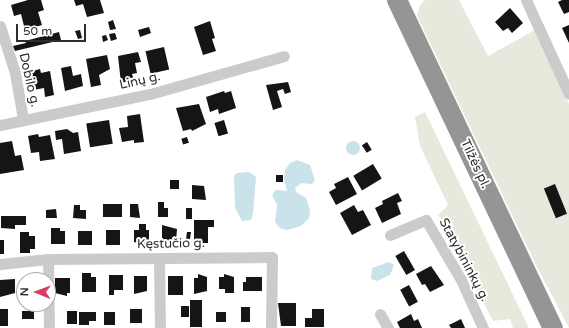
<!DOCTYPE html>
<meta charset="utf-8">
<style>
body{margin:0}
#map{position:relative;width:569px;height:328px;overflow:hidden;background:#fff;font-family:"Varela Round",sans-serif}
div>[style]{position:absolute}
.green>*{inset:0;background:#e6eadd}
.water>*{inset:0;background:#cae2e9}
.round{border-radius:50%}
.building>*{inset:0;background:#151515;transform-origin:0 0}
.street>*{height:11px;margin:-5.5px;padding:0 5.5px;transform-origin:5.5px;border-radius:5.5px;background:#cbcbcb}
.highway>*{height:20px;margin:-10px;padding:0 10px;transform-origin:10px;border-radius:10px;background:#959595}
span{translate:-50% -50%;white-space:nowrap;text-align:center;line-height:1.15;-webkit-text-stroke:4px #fff;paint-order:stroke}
.street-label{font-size:13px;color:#2e2e2e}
.north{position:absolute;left:16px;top:272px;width:40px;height:40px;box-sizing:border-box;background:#fff;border:1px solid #ababab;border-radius:50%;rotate:271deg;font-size:11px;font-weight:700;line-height:16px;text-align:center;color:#2e2e2e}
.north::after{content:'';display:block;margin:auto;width:14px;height:18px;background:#d73e65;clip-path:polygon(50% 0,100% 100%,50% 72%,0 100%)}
.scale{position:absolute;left:16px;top:24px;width:70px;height:18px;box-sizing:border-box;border:2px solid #2e2e2e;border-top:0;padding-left:5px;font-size:12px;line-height:14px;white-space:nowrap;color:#2e2e2e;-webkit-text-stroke:3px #fff;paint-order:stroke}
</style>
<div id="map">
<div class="green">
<div style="clip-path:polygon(425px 0,459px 0,488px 56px,535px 30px,569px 104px,569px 328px,536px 265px,417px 16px,420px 5px)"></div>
<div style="clip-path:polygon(425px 112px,529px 328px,513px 328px,510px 319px,493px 321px,438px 215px,448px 205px,420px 146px,415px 117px)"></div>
</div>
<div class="water">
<div class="round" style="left:346px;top:141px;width:14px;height:14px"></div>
<div style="clip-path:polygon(297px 160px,310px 165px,315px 180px,312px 184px,301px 183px,295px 188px,296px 192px,306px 198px,310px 210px,309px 218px,301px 226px,287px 230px,280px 228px,275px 222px,277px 205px,272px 195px,276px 190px,287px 191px,284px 179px,285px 170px,290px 163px)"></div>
<div style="clip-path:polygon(249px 172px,256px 177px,253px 214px,251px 220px,242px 221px,235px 208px,234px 176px,237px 173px)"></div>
<div style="clip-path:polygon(389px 262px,394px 265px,390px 275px,377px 281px,371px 279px,372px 268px)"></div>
</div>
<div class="building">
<div style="clip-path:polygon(28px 0,41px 0,44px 10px,38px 12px,42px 25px,25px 30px,21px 14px,14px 16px,11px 5px)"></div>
<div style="clip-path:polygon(74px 0,100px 0,104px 13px,87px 17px,83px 4px,76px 6px)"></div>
<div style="clip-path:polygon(562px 0,569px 0,569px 12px,564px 14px,558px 2px)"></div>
<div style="clip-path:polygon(510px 8px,523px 23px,512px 33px,508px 28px,503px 31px,495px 22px)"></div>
<div style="clip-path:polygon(113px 20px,116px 29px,110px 30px,108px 22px)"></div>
<div style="clip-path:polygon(210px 21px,215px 38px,212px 39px,216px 51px,203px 55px,194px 27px)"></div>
<div style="clip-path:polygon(569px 25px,569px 43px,562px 28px)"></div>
<div style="clip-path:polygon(149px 27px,151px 33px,140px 37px,138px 30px)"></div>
<div style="clip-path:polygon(80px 30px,82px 38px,78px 39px,75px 31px)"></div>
<div style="clip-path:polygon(59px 32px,61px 40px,15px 51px,13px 46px,26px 43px,25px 41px)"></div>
<div style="clip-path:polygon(115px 33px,117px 39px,111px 41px,109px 34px)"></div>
<div style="clip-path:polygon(106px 35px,108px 40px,103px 42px,102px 36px)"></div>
<div style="left:164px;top:47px;width:23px;height:19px;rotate:77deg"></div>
<div style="clip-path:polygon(138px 52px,141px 62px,135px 63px,137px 73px,132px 74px,134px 80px,121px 83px,118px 56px)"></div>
<div style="clip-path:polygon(107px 55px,110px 69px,99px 75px,101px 85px,91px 87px,86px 59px)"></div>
<div style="clip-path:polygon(71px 66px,73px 76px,81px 74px,83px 86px,65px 91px,61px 68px)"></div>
<div style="clip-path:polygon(40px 69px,41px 73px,50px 71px,54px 95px,45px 97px,44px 88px,33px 90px,29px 72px)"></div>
<div style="clip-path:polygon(288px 82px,291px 92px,285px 94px,283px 89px,277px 91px,282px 107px,273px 110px,266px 85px)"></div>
<div style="clip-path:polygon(224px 91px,225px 93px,231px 91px,236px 108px,219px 114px,218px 109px,210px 112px,206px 97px)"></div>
<div style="clip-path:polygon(199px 104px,206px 124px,192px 131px,191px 129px,183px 131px,176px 108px)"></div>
<div style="clip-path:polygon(140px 114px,144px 142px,134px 143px,134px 140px,122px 142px,119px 128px,128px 127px,127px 116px)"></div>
<div style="left:109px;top:120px;width:24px;height:23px;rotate:81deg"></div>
<div style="left:224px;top:120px;width:14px;height:10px;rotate:73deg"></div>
<div style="clip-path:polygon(67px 129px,73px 133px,78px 132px,81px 151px,64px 154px,62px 139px,56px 140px,55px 131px)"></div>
<div style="clip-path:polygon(38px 134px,39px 137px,50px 135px,55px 159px,40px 161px,39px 152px,31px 153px,28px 136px)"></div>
<div style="left:187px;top:137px;width:6px;height:6px;rotate:72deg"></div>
<div style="clip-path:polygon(12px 141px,15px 156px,21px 155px,24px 170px,0 174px,0 143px)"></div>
<div style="left:367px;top:142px;width:9px;height:6px;rotate:58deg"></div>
<div style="left:373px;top:164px;width:17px;height:23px;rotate:59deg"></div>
<div style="left:276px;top:175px;width:7px;height:7px"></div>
<div style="clip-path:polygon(348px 177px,357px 194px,336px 205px,329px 192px,336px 188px,334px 184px)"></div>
<div style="left:170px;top:180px;width:9px;height:9px"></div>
<div style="left:555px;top:184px;width:32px;height:12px;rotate:68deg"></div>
<div style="clip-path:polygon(192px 185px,204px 186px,206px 200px,192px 199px)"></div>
<div style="clip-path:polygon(398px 193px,402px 201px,397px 203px,401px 214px,382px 223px,375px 208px,383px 204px,382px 201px)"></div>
<div style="clip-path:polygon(158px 202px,164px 202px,164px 208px,168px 208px,168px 217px,158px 217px)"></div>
<div style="left:103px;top:204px;width:19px;height:13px"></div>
<div style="clip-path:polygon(130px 204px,138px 204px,140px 218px,130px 217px)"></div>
<div style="clip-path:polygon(74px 205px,80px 205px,80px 210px,86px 210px,86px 219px,73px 218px)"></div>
<div style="clip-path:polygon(354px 205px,358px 212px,363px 210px,371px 225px,352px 235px,340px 213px)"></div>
<div style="left:186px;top:208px;width:6px;height:11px"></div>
<div style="clip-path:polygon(56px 209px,57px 218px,46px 218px,46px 210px)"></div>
<div style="clip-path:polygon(1px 216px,26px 216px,26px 225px,15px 225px,15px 229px,1px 228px)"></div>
<div style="clip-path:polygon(194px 220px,214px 220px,214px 227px,208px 227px,208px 243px,194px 243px)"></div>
<div style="clip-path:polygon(139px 224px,146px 224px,146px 230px,149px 230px,149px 242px,146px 242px,146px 245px,134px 242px,134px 230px,139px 230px)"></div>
<div style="clip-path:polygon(162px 225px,177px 229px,176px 242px,170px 242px,170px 246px,162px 246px)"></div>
<div style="clip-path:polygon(51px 228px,60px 228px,60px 231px,65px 231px,65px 244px,51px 244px)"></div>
<div style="left:106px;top:230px;width:14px;height:15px"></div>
<div style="left:78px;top:231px;width:14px;height:14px"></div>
<div style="clip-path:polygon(20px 232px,29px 232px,29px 236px,35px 236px,35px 249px,30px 249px,30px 253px,20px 253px)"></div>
<div style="clip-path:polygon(187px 232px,191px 232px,190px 239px,186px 239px)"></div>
<div style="left:0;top:240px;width:4px;height:14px"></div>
<div style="left:404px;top:251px;width:22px;height:10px;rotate:60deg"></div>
<div style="clip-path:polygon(431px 266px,444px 285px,430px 292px,425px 284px,422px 285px,416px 274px)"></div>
<div style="clip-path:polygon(82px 273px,91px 273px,91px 277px,96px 277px,96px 292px,82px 292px)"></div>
<div style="clip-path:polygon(198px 274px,207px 277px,207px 291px,194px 294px,194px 278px,198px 278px)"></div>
<div style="clip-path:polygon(224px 274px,234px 277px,234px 293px,225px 293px,225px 289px,219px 289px,219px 277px,224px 277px)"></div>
<div style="clip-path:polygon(109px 275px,123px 275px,123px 290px,114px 290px,114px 295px,109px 295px)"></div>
<div style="clip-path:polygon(134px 276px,147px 276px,147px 291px,134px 294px)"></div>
<div style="left:168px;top:276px;width:15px;height:19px"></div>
<div style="clip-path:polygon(246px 277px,262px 277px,262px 291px,243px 291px,243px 282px,246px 282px)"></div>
<div style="clip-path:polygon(55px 278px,70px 278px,70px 293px,67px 293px,67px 296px,55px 293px)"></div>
<div style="clip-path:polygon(15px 279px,15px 293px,0 297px,0 280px)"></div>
<div style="left:409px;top:285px;width:19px;height:10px;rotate:62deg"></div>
<div style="left:190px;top:300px;width:12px;height:27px"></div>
<div style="clip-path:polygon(278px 303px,296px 303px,296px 326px,281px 326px)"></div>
<div style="left:181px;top:306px;width:8px;height:11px"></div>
<div style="left:241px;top:307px;width:9px;height:15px"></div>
<div style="left:0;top:309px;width:8px;height:17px"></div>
<div style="left:130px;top:309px;width:12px;height:14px"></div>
<div style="clip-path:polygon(312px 309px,324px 309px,324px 327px,305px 327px,305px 318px,312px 318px)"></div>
<div style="left:22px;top:311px;width:12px;height:8px"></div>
<div style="left:67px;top:311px;width:10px;height:13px"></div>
<div style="clip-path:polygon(79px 312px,96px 312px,96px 321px,89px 321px,89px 325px,79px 325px)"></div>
<div style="left:104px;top:312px;width:11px;height:13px"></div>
<div style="left:216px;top:312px;width:10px;height:10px"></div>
<div style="clip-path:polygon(411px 314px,414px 321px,418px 319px,422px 328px,400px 328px,397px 322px)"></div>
<div style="clip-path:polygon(461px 319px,465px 328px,451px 328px,449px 325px)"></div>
</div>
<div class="street">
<div style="left:526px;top:0;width:103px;rotate:65.4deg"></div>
<div style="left:0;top:26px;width:49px;rotate:72.3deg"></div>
<div style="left:15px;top:73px;width:47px;rotate:80.1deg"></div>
<div style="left:0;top:125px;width:153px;rotate:-11.7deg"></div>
<div style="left:150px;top:94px;width:139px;rotate:-15.8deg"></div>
<div style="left:390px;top:235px;width:39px;rotate:-23deg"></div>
<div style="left:426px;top:220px;width:69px;rotate:59.7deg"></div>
<div style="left:461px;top:280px;width:53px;rotate:65.4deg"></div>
<div style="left:48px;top:259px;width:69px;rotate:89.2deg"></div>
<div style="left:159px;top:259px;width:69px;rotate:89.2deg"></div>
<div style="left:0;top:264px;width:48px;rotate:-5.9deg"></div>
<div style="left:48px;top:259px;width:224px;rotate:-0.5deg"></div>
<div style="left:272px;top:257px;width:71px;rotate:90.8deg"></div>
<div style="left:380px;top:314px;width:16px;rotate:60deg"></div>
</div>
<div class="highway">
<div style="left:397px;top:0;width:363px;rotate:64.6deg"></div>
</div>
<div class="street-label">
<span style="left:29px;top:80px;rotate:77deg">Dobilo g.</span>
<span style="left:140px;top:81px;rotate:-13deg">Linų g.</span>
<span style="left:475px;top:164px;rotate:65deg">Tilžės pl.</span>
<span style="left:171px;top:244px;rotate:-1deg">Kęstučio g.</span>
<span style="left:464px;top:260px;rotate:62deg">Statybininkų g.</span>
</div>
<div class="north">N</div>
<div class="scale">50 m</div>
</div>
